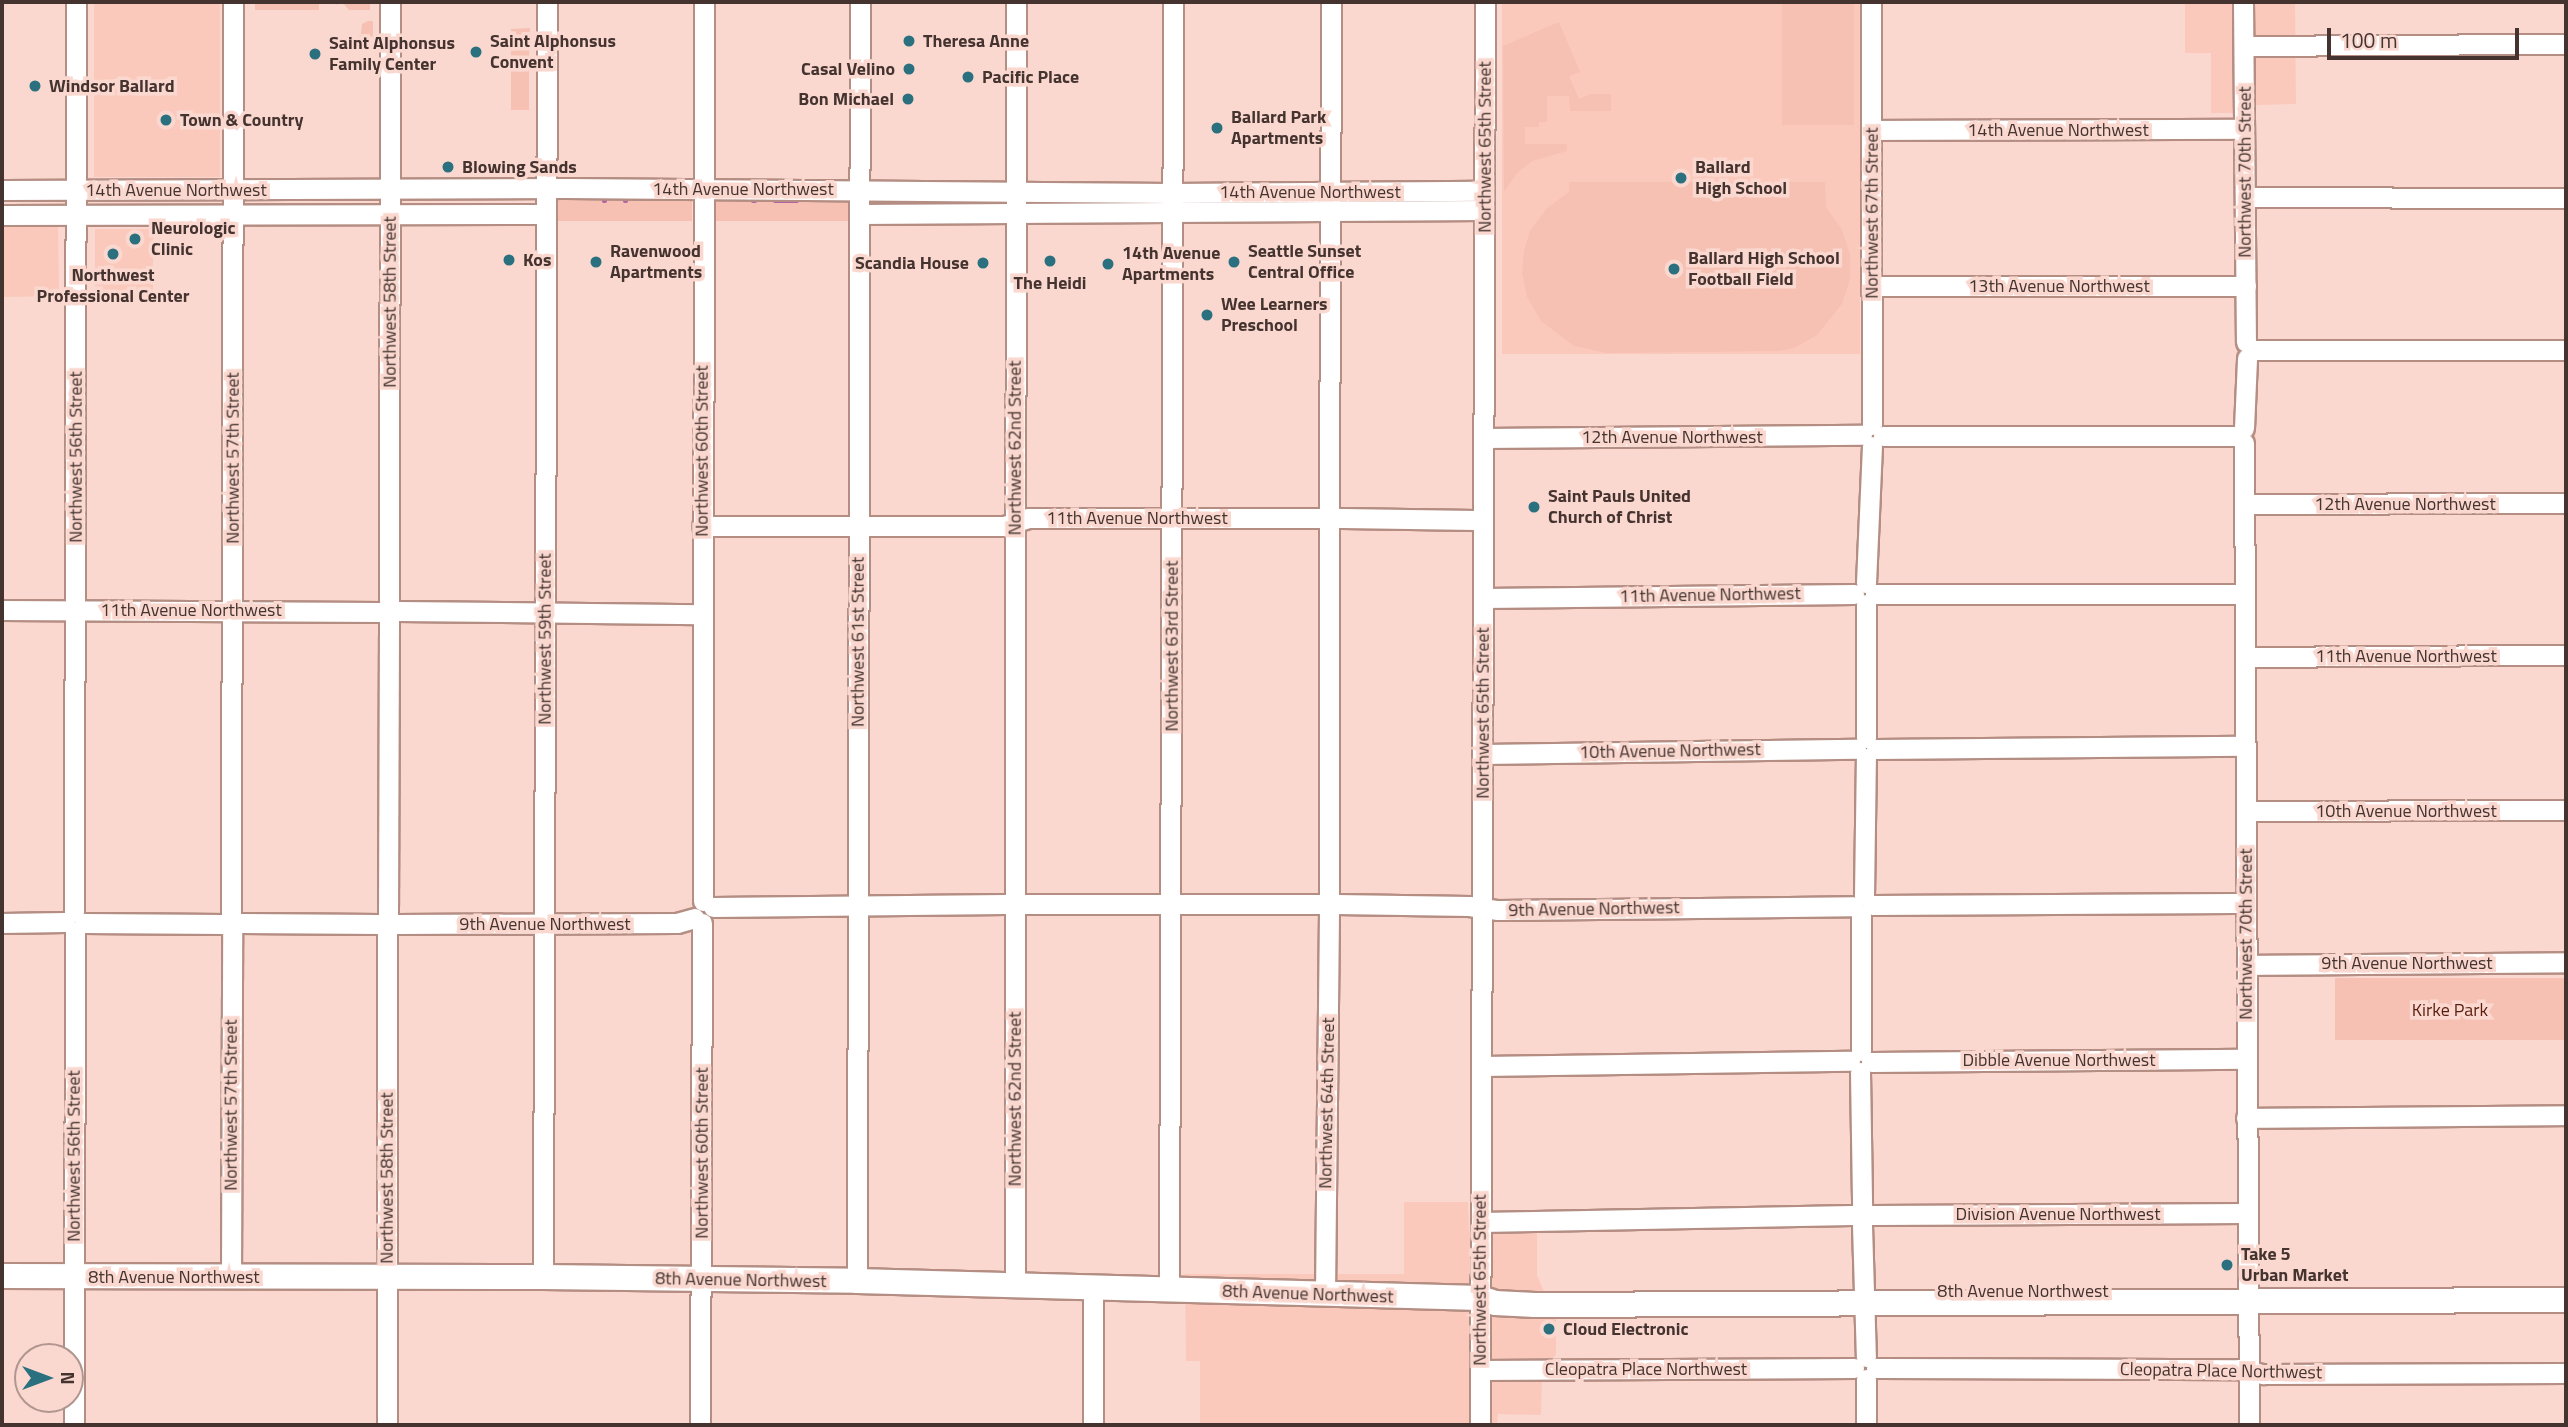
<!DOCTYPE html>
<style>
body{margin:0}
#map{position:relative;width:2568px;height:1427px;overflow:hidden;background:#fad8cf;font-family:"Titillium Web",sans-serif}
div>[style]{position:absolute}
.built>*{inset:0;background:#fbc9bc;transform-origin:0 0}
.green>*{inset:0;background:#f6c0b3;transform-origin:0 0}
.stream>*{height:3.5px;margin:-1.75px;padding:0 1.75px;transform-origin:1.75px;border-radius:1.75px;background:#b366a3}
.roads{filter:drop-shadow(2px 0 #b48d83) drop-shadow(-2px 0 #b48d83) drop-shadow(0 2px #b48d83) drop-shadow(0 -2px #b48d83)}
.minor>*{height:19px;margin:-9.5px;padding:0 9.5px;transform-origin:9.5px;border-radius:9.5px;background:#fff}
.major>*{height:24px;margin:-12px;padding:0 12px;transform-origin:12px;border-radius:12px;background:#fff}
.dots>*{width:19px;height:19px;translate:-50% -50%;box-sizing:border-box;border:4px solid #fad8cf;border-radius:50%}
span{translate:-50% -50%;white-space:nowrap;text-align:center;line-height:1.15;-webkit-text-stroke:7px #fad8cf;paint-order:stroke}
.poi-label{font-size:18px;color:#44332f;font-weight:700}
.left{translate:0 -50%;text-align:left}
.right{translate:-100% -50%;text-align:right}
.street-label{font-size:18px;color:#44332f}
.park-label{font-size:18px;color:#5a1d0f}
.frame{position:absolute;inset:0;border:4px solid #44332f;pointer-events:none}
.north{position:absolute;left:14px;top:1343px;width:70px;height:70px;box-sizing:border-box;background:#fad8cf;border:2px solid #b1968f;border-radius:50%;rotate:90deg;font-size:19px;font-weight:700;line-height:28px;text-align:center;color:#44332f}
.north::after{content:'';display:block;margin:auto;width:24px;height:32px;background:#2a707f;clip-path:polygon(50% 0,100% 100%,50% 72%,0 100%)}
.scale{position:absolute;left:2327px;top:28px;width:192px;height:32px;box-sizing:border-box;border:4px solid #44332f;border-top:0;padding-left:9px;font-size:21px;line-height:24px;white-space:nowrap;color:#44332f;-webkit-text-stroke:5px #fad8cf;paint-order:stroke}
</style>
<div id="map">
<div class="built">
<div style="left:94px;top:2px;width:126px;height:175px"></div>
<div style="left:1502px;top:2px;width:358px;height:352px"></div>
<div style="clip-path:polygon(2185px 2px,2295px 2px,2296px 104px,2258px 105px,2232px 113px,2211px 113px,2211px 53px,2185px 53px)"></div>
<div style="left:58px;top:226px;width:70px;height:56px;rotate:89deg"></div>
<div style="left:95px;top:229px;width:58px;height:67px"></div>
<div style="clip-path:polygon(1404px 1202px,1468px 1202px,1469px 1231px,1537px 1231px,1537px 1275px,1556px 1320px,1556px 1354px,1542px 1379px,1541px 1415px,1498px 1414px,1497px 1425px,1200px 1424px,1200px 1361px,1186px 1361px,1185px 1274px,1404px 1274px)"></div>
</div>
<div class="green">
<div style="left:255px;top:2px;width:64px;height:8px"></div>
<div style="clip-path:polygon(334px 2px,370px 2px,370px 10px,349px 10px,342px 2px,336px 5px)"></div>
<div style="left:1782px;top:4px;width:72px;height:121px"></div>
<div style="clip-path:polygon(368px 21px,373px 21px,373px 45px,359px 51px,355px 42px,361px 34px,362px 24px)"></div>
<div style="clip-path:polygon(1559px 22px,1580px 72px,1569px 76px,1579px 99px,1591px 94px,1611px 94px,1611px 111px,1570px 111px,1569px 96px,1547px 96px,1547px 122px,1539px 122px,1539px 127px,1525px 127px,1525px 144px,1567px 144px,1567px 151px,1532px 161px,1517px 173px,1504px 192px,1503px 46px)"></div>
<div style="clip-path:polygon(530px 28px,529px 57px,511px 61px,511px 29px)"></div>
<div style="left:529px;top:61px;width:49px;height:18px;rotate:90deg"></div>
<div style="clip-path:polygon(1569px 182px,1825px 182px,1826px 207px,1842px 230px,1850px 255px,1850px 279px,1842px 304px,1817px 335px,1794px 348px,1779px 351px,1607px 353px,1574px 346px,1541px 321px,1527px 297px,1522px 273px,1524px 250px,1530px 231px,1547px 208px,1569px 192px)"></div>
<div style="left:557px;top:197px;width:135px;height:24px"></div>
<div style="left:714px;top:197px;width:134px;height:24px"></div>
<div style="left:2564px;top:978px;width:62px;height:229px;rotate:90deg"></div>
</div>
<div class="stream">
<div style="left:604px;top:201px;width:1px"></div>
<div style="left:625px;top:201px;width:1px"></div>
<div style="left:753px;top:201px;width:2px"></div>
<div style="left:775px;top:201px;width:22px"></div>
</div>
<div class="roads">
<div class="minor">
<div style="left:1871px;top:2px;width:423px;rotate:89.9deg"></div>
<div style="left:2243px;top:2px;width:340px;rotate:89.5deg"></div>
<div style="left:2244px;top:46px;width:322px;rotate:-0.4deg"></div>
<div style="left:1871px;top:130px;width:373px;rotate:-0.2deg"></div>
<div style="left:2px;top:190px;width:564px;rotate:-0.2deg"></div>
<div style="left:566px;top:188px;width:605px;rotate:0.47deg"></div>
<div style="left:1171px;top:193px;width:313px;rotate:-0.4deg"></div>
<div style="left:2245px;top:197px;width:321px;rotate:0.2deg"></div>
<div style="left:859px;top:214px;width:625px;rotate:-0.37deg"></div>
<div style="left:2px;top:215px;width:543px;rotate:-0.11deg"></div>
<div style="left:1873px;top:286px;width:373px"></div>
<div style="left:2255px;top:350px;width:311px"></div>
<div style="left:2244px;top:428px;width:70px;rotate:-87.5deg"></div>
<div style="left:1883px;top:436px;width:353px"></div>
<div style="left:1483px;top:438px;width:379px;rotate:-0.5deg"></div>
<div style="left:2244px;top:443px;width:982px;rotate:89.71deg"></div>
<div style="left:2245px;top:504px;width:321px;rotate:-0.2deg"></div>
<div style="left:1329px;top:511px;width:509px;rotate:-89.77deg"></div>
<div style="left:1336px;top:518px;width:146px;rotate:0.8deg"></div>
<div style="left:702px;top:526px;width:302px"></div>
<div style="left:1004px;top:526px;width:25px;rotate:-18deg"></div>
<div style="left:1028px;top:518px;width:294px"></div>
<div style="left:1866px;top:583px;width:137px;rotate:-87.5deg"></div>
<div style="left:1875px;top:594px;width:369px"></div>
<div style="left:1483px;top:598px;width:371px;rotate:-0.6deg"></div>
<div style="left:389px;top:601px;width:599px;rotate:-89.9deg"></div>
<div style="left:1866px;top:604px;width:134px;rotate:90deg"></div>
<div style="left:2px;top:610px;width:378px;rotate:0.3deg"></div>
<div style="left:398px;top:611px;width:303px;rotate:0.6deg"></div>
<div style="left:2245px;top:657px;width:321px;rotate:-0.4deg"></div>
<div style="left:1876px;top:749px;width:369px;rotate:-0.5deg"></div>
<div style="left:1483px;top:754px;width:373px;rotate:-0.8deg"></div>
<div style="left:2246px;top:811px;width:320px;rotate:-0.2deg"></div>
<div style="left:1015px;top:895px;width:893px;rotate:-89.94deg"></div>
<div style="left:1864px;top:896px;width:138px;rotate:-89.2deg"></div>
<div style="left:1329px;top:897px;width:372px;rotate:-90deg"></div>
<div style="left:703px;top:901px;width:899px;rotate:-89.94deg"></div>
<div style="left:1023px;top:904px;width:299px"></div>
<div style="left:1336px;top:904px;width:133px;rotate:0.9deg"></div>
<div style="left:1469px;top:906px;width:29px;rotate:8deg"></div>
<div style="left:1498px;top:910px;width:355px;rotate:-0.6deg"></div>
<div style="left:1872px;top:905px;width:374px;rotate:-0.3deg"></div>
<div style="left:713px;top:907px;width:292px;rotate:-0.6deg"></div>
<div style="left:74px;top:912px;width:910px;rotate:-89.87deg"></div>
<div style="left:1015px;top:912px;width:373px;rotate:90deg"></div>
<div style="left:231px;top:914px;width:912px;rotate:-89.87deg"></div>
<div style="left:388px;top:914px;width:294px;rotate:-89.8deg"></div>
<div style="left:1861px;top:915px;width:136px;rotate:90deg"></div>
<div style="left:2px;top:923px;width:63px;rotate:-0.9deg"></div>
<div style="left:84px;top:923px;width:139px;rotate:0.4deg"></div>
<div style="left:241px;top:923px;width:138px;rotate:0.4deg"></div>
<div style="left:396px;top:924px;width:281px;rotate:-0.2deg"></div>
<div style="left:677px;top:923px;width:18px;rotate:-16deg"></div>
<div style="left:387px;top:931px;width:494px;rotate:90deg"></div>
<div style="left:2247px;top:965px;width:319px;rotate:-0.5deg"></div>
<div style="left:1871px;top:1062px;width:375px;rotate:-0.5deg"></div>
<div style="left:1482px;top:1066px;width:368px;rotate:-0.8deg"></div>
<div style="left:1860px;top:1072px;width:134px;rotate:89.1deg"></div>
<div style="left:2246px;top:1118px;width:320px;rotate:-0.5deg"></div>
<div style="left:1871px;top:1215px;width:375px;rotate:-0.3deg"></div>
<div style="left:1481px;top:1222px;width:371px;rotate:-1.1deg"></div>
<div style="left:1862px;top:1225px;width:132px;rotate:88.3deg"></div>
<div style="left:231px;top:1277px;width:345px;rotate:-89.8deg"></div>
<div style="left:543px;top:1277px;width:1275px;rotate:-89.82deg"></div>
<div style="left:857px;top:1281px;width:1279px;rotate:-89.87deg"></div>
<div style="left:1169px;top:1290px;width:1288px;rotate:-89.82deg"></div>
<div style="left:1325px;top:1294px;width:383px;rotate:-89.4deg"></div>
<div style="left:1876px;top:1368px;width:363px;rotate:0.2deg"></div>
<div style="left:2239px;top:1369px;width:25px;rotate:12deg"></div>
<div style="left:2263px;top:1374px;width:303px;rotate:-0.2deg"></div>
<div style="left:1480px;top:1370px;width:374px;rotate:-0.3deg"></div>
<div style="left:1866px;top:1379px;width:46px;rotate:90deg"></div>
<div style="left:74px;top:1422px;width:490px;rotate:-89.9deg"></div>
<div style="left:700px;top:1425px;width:502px;rotate:-89.77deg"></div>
<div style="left:1093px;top:1425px;width:138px;rotate:-90deg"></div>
<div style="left:1480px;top:1425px;width:1423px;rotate:-89.8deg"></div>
</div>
<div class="major">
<div style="left:2px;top:1276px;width:541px;rotate:0.11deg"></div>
<div style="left:543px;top:1277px;width:314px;rotate:0.7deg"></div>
<div style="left:857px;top:1281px;width:623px;rotate:1.56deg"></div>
<div style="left:1480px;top:1298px;width:16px;rotate:18deg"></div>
<div style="left:1495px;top:1303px;width:40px;rotate:2.9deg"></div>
<div style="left:1535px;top:1305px;width:1031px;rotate:-0.28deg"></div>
</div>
</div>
<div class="dots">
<div style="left:909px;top:41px;background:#2a707f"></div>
<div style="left:476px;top:52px;background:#2a707f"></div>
<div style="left:315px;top:54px;background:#2a707f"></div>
<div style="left:909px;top:69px;background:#2a707f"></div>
<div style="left:968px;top:77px;background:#2a707f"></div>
<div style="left:35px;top:86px;background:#2a707f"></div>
<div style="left:908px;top:99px;background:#2a707f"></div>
<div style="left:166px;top:120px;background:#2a707f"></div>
<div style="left:1217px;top:128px;background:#2a707f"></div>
<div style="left:448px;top:167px;background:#2a707f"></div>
<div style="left:1681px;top:178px;background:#2a707f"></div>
<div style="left:135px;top:239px;background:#2a707f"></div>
<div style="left:113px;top:254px;background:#2a707f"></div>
<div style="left:509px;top:260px;background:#2a707f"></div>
<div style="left:1050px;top:261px;background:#2a707f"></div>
<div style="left:596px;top:262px;background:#2a707f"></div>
<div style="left:1234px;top:262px;background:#2a707f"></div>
<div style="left:983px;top:263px;background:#2a707f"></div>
<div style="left:1108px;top:264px;background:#2a707f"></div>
<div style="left:1674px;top:269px;background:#2a707f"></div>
<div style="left:1207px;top:315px;background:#2a707f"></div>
<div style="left:1534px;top:507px;background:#2a707f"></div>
<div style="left:2227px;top:1265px;background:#2a707f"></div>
<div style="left:1549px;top:1329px;background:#2a707f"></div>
</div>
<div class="poi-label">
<span class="left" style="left:923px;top:41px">Theresa Anne</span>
<span class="left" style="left:490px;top:52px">Saint Alphonsus<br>Convent</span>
<span class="left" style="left:329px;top:54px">Saint Alphonsus<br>Family Center</span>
<span class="right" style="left:895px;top:69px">Casal Velino</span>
<span class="left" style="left:982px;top:77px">Pacific Place</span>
<span class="left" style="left:49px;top:86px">Windsor Ballard</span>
<span class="right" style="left:894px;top:99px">Bon Michael</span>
<span class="left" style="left:1231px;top:128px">Ballard Park<br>Apartments</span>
<span class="left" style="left:180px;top:120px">Town &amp; Country</span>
<span class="left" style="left:462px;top:167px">Blowing Sands</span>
<span class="left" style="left:1695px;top:178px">Ballard<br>High School</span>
<span class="left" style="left:151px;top:239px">Neurologic<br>Clinic</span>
<span class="left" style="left:610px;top:262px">Ravenwood<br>Apartments</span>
<span class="left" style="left:1248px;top:262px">Seattle Sunset<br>Central Office</span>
<span class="left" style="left:1122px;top:264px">14th Avenue<br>Apartments</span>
<span class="left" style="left:1688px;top:269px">Ballard High School<br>Football Field</span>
<span class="left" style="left:523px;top:260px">Kos</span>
<span class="right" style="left:969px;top:263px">Scandia House</span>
<span style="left:113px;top:286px">Northwest<br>Professional Center</span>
<span style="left:1050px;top:283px">The Heidi</span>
<span class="left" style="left:1221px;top:315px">Wee Learners<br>Preschool</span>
<span class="left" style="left:1548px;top:507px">Saint Pauls United<br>Church of Christ</span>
<span class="left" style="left:2241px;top:1265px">Take 5<br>Urban Market</span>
<span class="left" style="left:1563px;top:1329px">Cloud Electronic</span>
</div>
<div class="street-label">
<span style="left:2058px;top:130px">14th Avenue Northwest</span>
<span style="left:1485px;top:147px;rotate:-90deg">Northwest 65th Street</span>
<span style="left:2245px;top:172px;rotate:-90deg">Northwest 70th Street</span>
<span style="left:743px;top:189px">14th Avenue Northwest</span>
<span style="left:176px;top:190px">14th Avenue Northwest</span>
<span style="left:1310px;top:192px">14th Avenue Northwest</span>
<span style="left:1872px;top:213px;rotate:-90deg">Northwest 67th Street</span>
<span style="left:2059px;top:286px">13th Avenue Northwest</span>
<span style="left:390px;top:302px;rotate:-90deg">Northwest 58th Street</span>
<span style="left:1672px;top:437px">12th Avenue Northwest</span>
<span style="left:1015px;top:448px;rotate:-90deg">Northwest 62nd Street</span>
<span style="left:702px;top:451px;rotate:-90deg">Northwest 60th Street</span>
<span style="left:76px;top:457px;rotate:-90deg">Northwest 56th Street</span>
<span style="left:233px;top:458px;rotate:-90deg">Northwest 57th Street</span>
<span style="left:2405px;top:504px">12th Avenue Northwest</span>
<span style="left:1137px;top:518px">11th Avenue Northwest</span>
<span style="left:1710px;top:595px;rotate:-1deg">11th Avenue Northwest</span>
<span style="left:191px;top:610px">11th Avenue Northwest</span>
<span style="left:545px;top:639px;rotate:-90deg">Northwest 59th Street</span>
<span style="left:858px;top:642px;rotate:-90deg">Northwest 61st Street</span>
<span style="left:1172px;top:646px;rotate:-90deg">Northwest 63rd Street</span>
<span style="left:2406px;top:656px">11th Avenue Northwest</span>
<span style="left:1483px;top:713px;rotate:-90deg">Northwest 65th Street</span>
<span style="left:1670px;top:751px;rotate:-1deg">10th Avenue Northwest</span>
<span style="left:2406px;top:811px">10th Avenue Northwest</span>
<span style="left:1594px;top:909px;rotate:-1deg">9th Avenue Northwest</span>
<span style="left:545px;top:924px">9th Avenue Northwest</span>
<span style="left:2246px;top:934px;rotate:-90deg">Northwest 70th Street</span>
<span style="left:2407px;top:963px">9th Avenue Northwest</span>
<span style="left:2059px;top:1060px">Dibble Avenue Northwest</span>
<span style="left:1015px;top:1099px;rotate:-90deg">Northwest 62nd Street</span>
<span style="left:1327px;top:1103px;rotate:-89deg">Northwest 64th Street</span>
<span style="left:231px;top:1105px;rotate:-90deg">Northwest 57th Street</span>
<span style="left:702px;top:1153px;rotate:-90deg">Northwest 60th Street</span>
<span style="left:74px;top:1156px;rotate:-90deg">Northwest 56th Street</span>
<span style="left:387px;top:1178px;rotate:-90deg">Northwest 58th Street</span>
<span style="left:2058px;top:1214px">Division Avenue Northwest</span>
<span style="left:174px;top:1277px">8th Avenue Northwest</span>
<span style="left:741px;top:1280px;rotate:1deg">8th Avenue Northwest</span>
<span style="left:1480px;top:1280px;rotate:-90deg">Northwest 65th Street</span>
<span style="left:2023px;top:1291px">8th Avenue Northwest</span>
<span style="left:1308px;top:1294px;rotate:2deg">8th Avenue Northwest</span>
<span style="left:1646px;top:1369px">Cleopatra Place Northwest</span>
<span style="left:2221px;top:1371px;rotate:1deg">Cleopatra Place Northwest</span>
</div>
<div class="park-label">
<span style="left:2450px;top:1010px">Kirke Park</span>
</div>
<div class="frame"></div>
<div class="north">N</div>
<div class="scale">100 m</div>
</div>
